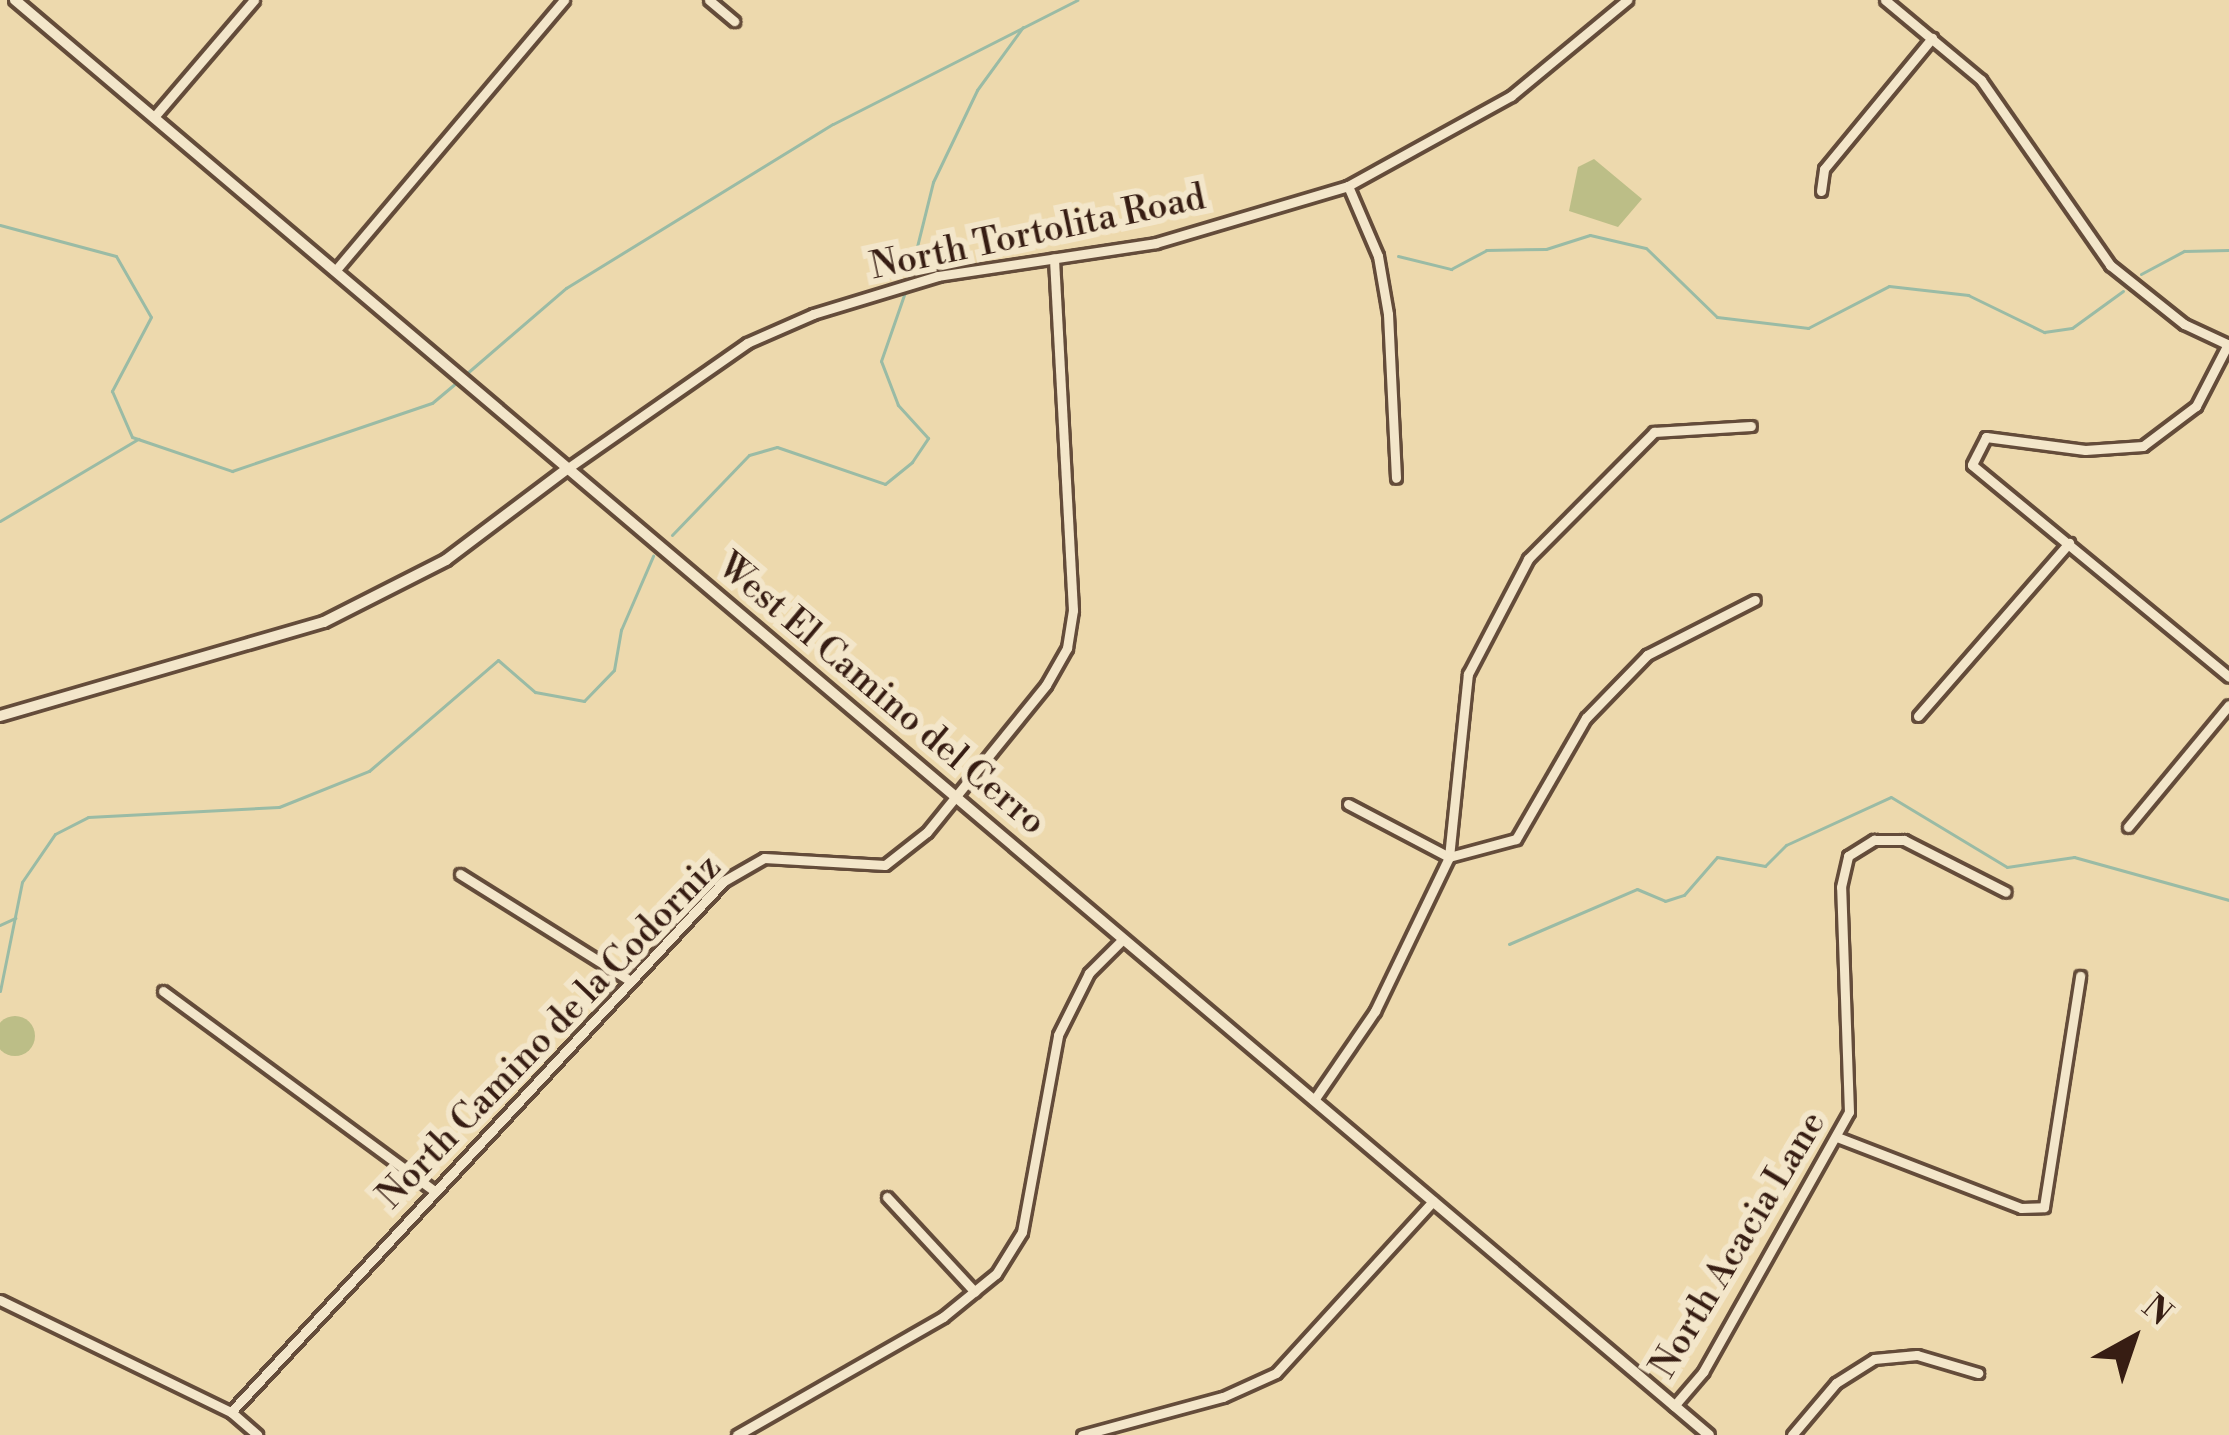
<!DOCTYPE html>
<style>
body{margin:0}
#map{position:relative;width:2229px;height:1435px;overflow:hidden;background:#edd9ad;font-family:"Libre Bodoni",serif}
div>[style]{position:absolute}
.green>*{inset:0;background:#bcbe87}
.round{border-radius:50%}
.stream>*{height:3px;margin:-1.5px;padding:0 1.5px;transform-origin:1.5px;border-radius:1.5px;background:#9abba5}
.roads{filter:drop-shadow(3px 0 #644c3a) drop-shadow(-3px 0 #644c3a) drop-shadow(0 3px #644c3a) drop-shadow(0 -3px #644c3a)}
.minor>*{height:9px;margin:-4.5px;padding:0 4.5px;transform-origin:4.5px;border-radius:4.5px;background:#f3e6ca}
.tertiary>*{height:10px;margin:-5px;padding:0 5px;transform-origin:5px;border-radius:5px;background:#f3e6ca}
span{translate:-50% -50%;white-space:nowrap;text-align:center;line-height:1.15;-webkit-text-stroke:12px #f3e6ca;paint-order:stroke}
.street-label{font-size:36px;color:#371d13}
.north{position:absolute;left:2073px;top:1279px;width:120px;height:120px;-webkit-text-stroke:9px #f3e6ca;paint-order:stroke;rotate:40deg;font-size:33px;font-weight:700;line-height:48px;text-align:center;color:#371d13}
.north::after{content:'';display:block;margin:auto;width:42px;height:54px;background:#371d13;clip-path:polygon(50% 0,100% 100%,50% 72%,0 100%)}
</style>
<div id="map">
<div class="green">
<div style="clip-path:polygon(1594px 159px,1642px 199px,1618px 227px,1569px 211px,1578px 167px)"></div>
<div class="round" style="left:-5px;top:1016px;width:40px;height:40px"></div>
</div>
<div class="stream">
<div style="left:0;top:225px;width:120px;rotate:15deg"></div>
<div style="left:116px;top:256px;width:70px;rotate:60.2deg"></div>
<div style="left:151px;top:317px;width:84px;rotate:117.8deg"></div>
<div style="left:112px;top:391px;width:50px;rotate:66.5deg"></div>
<div style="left:132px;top:437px;width:106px;rotate:18.8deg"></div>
<div style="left:232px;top:471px;width:211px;rotate:-18.8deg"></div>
<div style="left:432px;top:403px;width:35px;rotate:-40deg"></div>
<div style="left:1398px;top:256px;width:55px;rotate:13.8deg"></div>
<div style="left:1451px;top:269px;width:40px;rotate:-28deg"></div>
<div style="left:1486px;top:250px;width:60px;rotate:-1deg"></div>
<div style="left:1546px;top:249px;width:46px;rotate:-17.7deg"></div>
<div style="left:1590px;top:235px;width:57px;rotate:13.1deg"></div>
<div style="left:1646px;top:248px;width:99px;rotate:44.2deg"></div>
<div style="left:1717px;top:317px;width:92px;rotate:6.9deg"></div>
<div style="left:1808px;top:328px;width:91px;rotate:-27.4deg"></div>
<div style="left:1889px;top:286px;width:80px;rotate:6.5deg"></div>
<div style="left:1968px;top:295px;width:85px;rotate:26deg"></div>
<div style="left:2044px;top:332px;width:28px;rotate:-8deg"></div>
<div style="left:2072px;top:328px;width:63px;rotate:-36deg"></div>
<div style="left:2141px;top:274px;width:49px;rotate:-28.1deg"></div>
<div style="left:2184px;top:251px;width:45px;rotate:-1.3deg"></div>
<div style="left:908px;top:283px;width:104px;rotate:-76.1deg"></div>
<div style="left:933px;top:182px;width:102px;rotate:-64.4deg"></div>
<div style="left:977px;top:90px;width:78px;rotate:-53.9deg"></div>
<div style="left:466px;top:374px;width:132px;rotate:-40.7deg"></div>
<div style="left:566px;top:288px;width:313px;rotate:-31.6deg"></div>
<div style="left:833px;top:124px;width:274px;rotate:-26.9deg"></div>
<div style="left:0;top:521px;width:161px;rotate:-30.7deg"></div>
<div style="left:672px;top:535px;width:111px;rotate:-46.1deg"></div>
<div style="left:749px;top:455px;width:29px;rotate:-16deg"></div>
<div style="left:777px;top:447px;width:114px;rotate:18.9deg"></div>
<div style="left:885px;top:484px;width:35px;rotate:-39deg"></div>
<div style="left:912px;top:462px;width:29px;rotate:-56deg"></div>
<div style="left:928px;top:438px;width:45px;rotate:-132.3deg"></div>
<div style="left:898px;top:405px;width:47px;rotate:-111.1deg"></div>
<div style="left:881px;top:361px;width:73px;rotate:-70.8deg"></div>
<div style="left:0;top:925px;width:17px;rotate:-25deg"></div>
<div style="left:1509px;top:944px;width:139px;rotate:-23.3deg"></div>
<div style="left:1637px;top:889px;width:30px;rotate:23deg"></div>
<div style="left:1665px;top:901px;width:20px;rotate:-18deg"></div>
<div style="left:1684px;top:895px;width:50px;rotate:-49deg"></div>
<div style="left:1717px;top:857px;width:49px;rotate:10.6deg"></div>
<div style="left:1765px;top:866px;width:30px;rotate:-45deg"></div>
<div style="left:1786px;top:845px;width:115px;rotate:-24.6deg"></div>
<div style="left:1891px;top:797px;width:135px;rotate:31.1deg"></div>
<div style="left:2007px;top:867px;width:68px;rotate:-8.5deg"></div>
<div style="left:2074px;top:857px;width:161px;rotate:15.5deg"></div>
<div style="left:0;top:991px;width:111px;rotate:-78.6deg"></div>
<div style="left:22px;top:882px;width:58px;rotate:-55.5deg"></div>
<div style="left:55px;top:834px;width:37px;rotate:-27deg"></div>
<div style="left:88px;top:817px;width:191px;rotate:-3deg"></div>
<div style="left:279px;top:807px;width:97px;rotate:-21.8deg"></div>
<div style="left:369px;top:771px;width:170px;rotate:-40.7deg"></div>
<div style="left:498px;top:660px;width:49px;rotate:40.9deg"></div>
<div style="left:535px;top:692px;width:50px;rotate:10.4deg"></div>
<div style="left:584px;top:701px;width:43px;rotate:-45.9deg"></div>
<div style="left:614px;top:670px;width:41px;rotate:-80.1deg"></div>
<div style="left:621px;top:630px;width:81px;rotate:-66.6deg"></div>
</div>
<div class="roads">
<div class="minor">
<div style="left:709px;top:0;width:33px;rotate:40deg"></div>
<div style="left:1885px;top:0;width:125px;rotate:39.8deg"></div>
<div style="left:1981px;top:80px;width:226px;rotate:55.1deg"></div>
<div style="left:2110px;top:265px;width:95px;rotate:38.6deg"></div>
<div style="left:2184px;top:324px;width:50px;rotate:25deg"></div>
<div style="left:154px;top:117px;width:154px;rotate:-49.5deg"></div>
<div style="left:1348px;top:186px;width:76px;rotate:66.8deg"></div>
<div style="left:1378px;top:256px;width:59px;rotate:80.2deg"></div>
<div style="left:1388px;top:314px;width:164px;rotate:87.2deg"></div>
<div style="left:1821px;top:191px;width:22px;rotate:-82deg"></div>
<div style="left:1824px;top:169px;width:170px;rotate:-50.5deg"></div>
<div style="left:335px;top:271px;width:355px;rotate:-49.8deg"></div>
<div style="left:2228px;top:344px;width:70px;rotate:117.3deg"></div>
<div style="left:2196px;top:406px;width:66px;rotate:143deg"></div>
<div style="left:2143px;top:446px;width:58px;rotate:176.1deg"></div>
<div style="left:2085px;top:450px;width:100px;rotate:-172.5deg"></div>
<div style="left:1986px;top:437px;width:31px;rotate:117deg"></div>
<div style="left:1972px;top:465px;width:333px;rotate:39.5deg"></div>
<div style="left:568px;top:468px;width:218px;rotate:-34.9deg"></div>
<div style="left:747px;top:343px;width:72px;rotate:-23.7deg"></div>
<div style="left:813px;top:314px;width:131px;rotate:-16.9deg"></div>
<div style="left:938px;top:276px;width:220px;rotate:-8.6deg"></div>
<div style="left:1156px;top:243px;width:200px;rotate:-16.5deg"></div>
<div style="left:1348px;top:186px;width:186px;rotate:-28.9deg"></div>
<div style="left:1511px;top:96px;width:151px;rotate:-39.6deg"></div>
<div style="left:1918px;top:716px;width:230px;rotate:-48.9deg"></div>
<div style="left:1348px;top:804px;width:114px;rotate:27.7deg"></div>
<div style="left:1449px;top:857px;width:69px;rotate:-15deg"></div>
<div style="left:1516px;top:839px;width:140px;rotate:-60deg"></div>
<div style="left:1586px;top:718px;width:88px;rotate:-45.9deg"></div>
<div style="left:1647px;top:655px;width:121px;rotate:-27deg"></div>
<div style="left:2128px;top:827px;width:158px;rotate:-50.4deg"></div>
<div style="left:460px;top:874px;width:199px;rotate:32.1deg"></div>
<div style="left:163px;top:991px;width:335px;rotate:36.4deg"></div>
<div style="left:1314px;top:1100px;width:108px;rotate:-55.6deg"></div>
<div style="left:1375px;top:1011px;width:171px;rotate:-64.3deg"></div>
<div style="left:1449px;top:857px;width:184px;rotate:-84.1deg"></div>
<div style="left:1468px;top:674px;width:130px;rotate:-62.4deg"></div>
<div style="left:1528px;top:559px;width:179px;rotate:-45.2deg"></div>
<div style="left:1654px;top:432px;width:97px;rotate:-3.5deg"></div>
<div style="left:1837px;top:1137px;width:197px;rotate:21.1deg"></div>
<div style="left:2021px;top:1208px;width:23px;rotate:-2deg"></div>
<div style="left:2044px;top:1207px;width:234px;rotate:-81.1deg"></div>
<div style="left:887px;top:1197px;width:129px;rotate:47.2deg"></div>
<div style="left:0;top:1300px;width:257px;rotate:25.9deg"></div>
<div style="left:231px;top:1412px;width:35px;rotate:41deg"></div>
<div style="left:1674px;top:1406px;width:45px;rotate:-49.5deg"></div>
<div style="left:1703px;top:1372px;width:298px;rotate:-60.7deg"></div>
<div style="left:1849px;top:1112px;width:225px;rotate:-92deg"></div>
<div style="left:1841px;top:887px;width:32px;rotate:-77deg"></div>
<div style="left:1848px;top:856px;width:31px;rotate:-32deg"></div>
<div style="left:1874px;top:840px;width:30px"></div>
<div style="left:1904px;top:840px;width:114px;rotate:27deg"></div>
<div style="left:231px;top:1412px;width:725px;rotate:-47.13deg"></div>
<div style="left:724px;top:881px;width:46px;rotate:-29.9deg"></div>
<div style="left:764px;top:858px;width:121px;rotate:3.3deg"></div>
<div style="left:885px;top:865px;width:53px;rotate:-38.2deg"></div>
<div style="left:927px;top:832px;width:189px;rotate:-51deg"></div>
<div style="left:1046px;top:685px;width:43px;rotate:-60.4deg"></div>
<div style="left:1067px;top:648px;width:38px;rotate:-81deg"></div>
<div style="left:1073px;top:610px;width:352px;rotate:-93.1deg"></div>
<div style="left:737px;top:1435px;width:237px;rotate:-29.8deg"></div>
<div style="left:943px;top:1317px;width:68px;rotate:-39.1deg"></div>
<div style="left:996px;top:1274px;width:49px;rotate:-58.2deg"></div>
<div style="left:1022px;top:1232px;width:200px;rotate:-79.6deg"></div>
<div style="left:1058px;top:1035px;width:69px;rotate:-63.4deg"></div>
<div style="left:1089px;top:973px;width:48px;rotate:-45deg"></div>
<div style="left:1082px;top:1435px;width:146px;rotate:-15.1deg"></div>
<div style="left:1223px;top:1397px;width:58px;rotate:-24.4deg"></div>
<div style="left:1276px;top:1373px;width:233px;rotate:-47.6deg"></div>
<div style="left:1792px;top:1435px;width:68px;rotate:-49.8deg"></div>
<div style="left:1836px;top:1383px;width:45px;rotate:-32.3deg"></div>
<div style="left:1874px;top:1359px;width:43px;rotate:-5.3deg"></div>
<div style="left:1917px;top:1355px;width:64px;rotate:16.4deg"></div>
</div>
<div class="tertiary">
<div style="left:15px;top:0;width:2220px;rotate:40.27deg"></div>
<div style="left:0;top:716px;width:337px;rotate:-16.2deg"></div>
<div style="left:324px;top:622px;width:137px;rotate:-26.9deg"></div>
<div style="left:446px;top:560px;width:153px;rotate:-37deg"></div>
</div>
</div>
<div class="street-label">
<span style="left:1038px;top:233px;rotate:-12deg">North Tortolita Road</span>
<span style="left:881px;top:695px;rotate:40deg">West El Camino del Cerro</span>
<span style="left:550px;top:1032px;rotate:-46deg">North Camino de la Codorniz</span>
<span style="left:1739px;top:1245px;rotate:-59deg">North Acacia Lane</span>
</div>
<div class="north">N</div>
</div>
